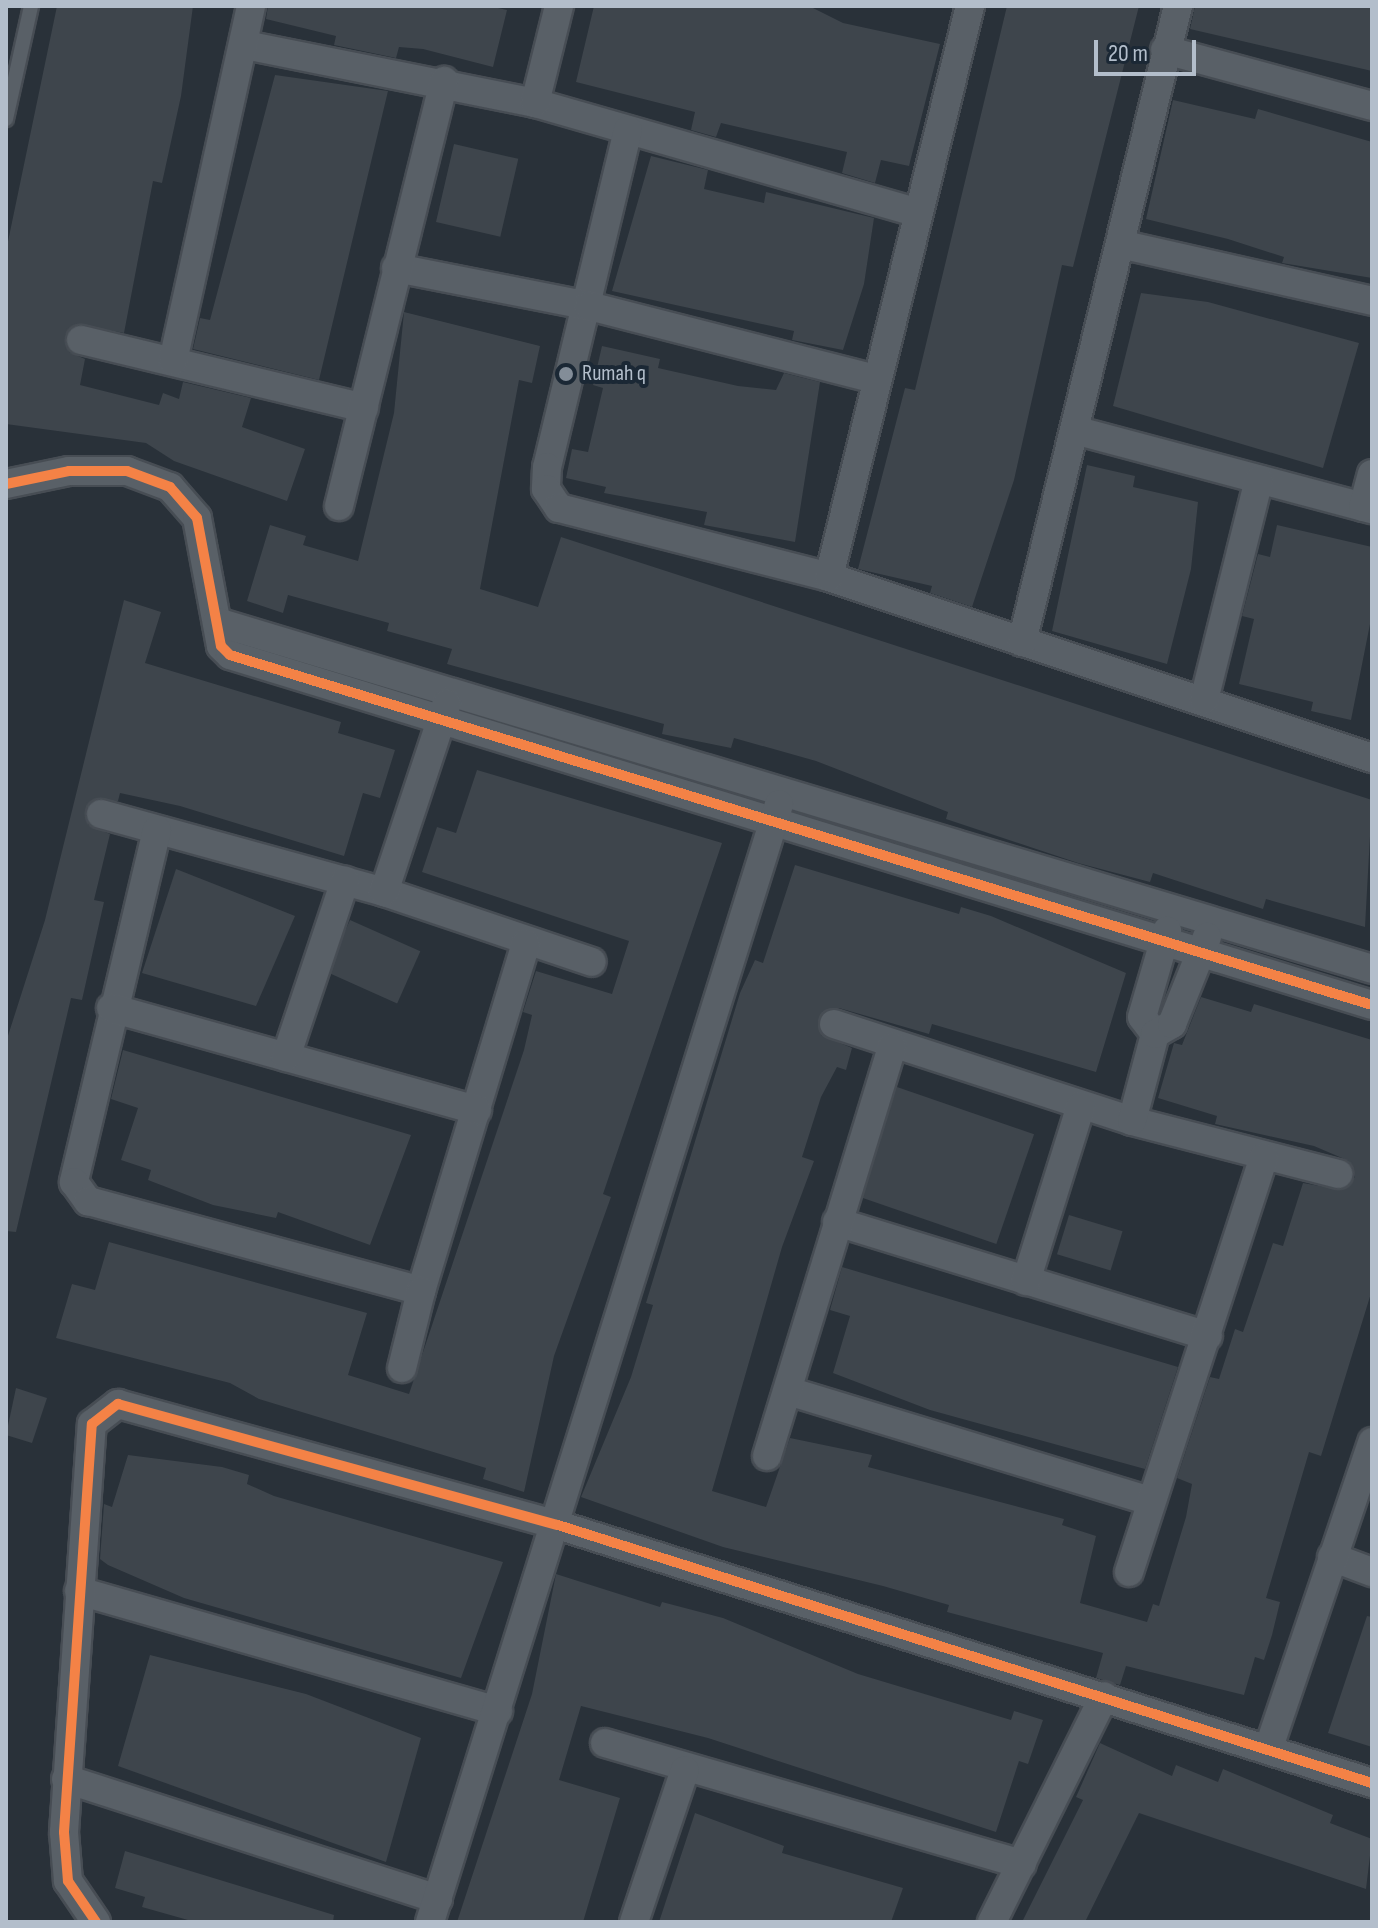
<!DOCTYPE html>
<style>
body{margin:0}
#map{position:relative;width:1378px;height:1928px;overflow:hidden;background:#293139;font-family:"Sofia Sans Condensed",sans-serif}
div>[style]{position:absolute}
.building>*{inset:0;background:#3e454c;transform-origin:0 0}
.roads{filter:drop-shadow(2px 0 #474d54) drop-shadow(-2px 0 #474d54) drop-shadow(0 2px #474d54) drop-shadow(0 -2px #474d54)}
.service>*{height:14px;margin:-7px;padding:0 7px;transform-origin:7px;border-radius:7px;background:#596067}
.minor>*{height:28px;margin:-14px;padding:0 14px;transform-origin:14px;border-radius:14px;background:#596067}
.cycleway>*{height:10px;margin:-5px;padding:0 5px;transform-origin:5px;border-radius:5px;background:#f48246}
.dots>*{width:22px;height:22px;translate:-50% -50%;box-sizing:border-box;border:4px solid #1b2835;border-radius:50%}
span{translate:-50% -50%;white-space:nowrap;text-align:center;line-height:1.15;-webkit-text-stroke:8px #1b2835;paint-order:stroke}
.poi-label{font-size:22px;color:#b3becb}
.left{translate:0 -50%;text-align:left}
.frame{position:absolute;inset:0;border:8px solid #b3becb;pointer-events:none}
.scale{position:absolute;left:1094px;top:40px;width:102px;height:36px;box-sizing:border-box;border:4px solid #b3becb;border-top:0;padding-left:10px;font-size:24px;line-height:28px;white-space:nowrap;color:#b3becb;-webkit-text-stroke:6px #1b2835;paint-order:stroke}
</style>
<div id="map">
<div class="building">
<div style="clip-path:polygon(57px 6px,193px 6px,181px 96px,162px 183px,153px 181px,124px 333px,77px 324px,65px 335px,69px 352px,85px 359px,80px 385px,159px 405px,163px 393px,179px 399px,183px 382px,251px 398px,242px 427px,305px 449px,287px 501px,174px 461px,146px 443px,6px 424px,6px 251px)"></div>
<div style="clip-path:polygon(268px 6px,489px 6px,507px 10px,493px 67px,423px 49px,399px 47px,396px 58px,334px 45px,336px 36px,266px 19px)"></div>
<div style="clip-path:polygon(594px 6px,809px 6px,843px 23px,940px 44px,909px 166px,881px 160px,875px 183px,842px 173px,847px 152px,721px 123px,716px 137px,691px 130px,695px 112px,576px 82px)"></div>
<div style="clip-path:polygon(1007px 6px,1139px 6px,1073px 267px,1062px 265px,1014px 480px,972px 607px,930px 593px,932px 586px,858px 569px,905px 388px,915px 390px)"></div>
<div style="clip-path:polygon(1195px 6px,1372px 6px,1372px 71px,1190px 29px)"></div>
<div style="clip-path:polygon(275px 75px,388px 91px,319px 380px,193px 349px,200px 318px,210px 320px)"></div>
<div style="clip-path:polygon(1173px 100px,1255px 119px,1258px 109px,1372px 142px,1372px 278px,1282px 263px,1284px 257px,1228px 239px,1146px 219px)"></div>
<div style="left:454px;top:144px;width:66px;height:80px;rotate:13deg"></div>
<div style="clip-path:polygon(651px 156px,708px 170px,704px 189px,764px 203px,766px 192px,874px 218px,864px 284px,843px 350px,792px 340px,794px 331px,612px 291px)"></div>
<div style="clip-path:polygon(1141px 293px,1208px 302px,1359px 343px,1323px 468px,1113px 406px)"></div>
<div style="clip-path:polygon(404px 312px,540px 346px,532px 383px,519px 380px,480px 589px,538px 607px,561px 537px,1372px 800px,1365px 927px,1266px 899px,1263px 909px,1153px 873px,1150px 882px,1078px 863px,946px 819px,948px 812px,816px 761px,734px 738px,731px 748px,662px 734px,664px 724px,447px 664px,452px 649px,387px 631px,389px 623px,288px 595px,283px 613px,247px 601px,270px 525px,306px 536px,303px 545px,358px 561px,394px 413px)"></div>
<div style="clip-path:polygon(602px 346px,660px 359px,658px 368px,738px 386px,776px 390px,784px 373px,820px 382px,795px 542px,704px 525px,707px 512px,604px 493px,606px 487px,566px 478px,572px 449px,588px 452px,603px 388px,593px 385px)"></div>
<div style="clip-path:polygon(1087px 465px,1135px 476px,1133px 487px,1198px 502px,1191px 569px,1167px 664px,1052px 631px)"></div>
<div style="clip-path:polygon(1277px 525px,1372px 547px,1372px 614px,1351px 720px,1311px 711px,1313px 702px,1239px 684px,1254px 619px,1242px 616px,1258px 554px,1270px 557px)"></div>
<div style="clip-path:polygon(124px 600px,161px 612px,145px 663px,341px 722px,338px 733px,395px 750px,380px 798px,363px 793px,344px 856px,180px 806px,120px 793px,118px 801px,89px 803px,88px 825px,110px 834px,94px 900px,104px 902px,82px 1000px,71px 998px,16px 1232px,6px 1231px,6px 1042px,45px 920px)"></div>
<div style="clip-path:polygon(477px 770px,722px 843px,603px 1194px,611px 1197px,554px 1356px,524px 1492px,483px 1479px,486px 1468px,259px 1399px,230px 1383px,56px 1338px,72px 1284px,95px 1290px,109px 1242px,367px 1313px,348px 1375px,409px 1394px,524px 1050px,532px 1015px,523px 1012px,536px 971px,612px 994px,629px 941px,422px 872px,437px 827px,456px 833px)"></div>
<div style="clip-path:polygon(795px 865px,959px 914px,961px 907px,991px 916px,1126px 973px,1096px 1072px,932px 1024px,929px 1034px,839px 1008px,822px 1012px,821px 1035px,852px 1048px,846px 1070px,837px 1067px,821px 1097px,802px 1157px,814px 1161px,782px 1247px,712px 1491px,766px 1507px,790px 1438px,872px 1455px,868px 1467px,1064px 1519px,1062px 1525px,1096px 1536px,1080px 1603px,1147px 1622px,1153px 1604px,1159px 1606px,1186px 1517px,1192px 1484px,1177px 1478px,1210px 1377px,1219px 1379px,1235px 1329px,1243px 1332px,1273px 1243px,1283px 1246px,1303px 1183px,1342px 1190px,1355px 1177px,1349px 1161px,1314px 1146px,1215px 1124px,1217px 1116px,1158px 1098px,1174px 1043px,1182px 1045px,1201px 997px,1251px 1012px,1254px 1004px,1372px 1040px,1372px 1290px,1321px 1456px,1309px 1452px,1266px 1598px,1280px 1602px,1272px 1635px,1264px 1660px,1255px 1657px,1244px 1695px,1126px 1666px,1120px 1685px,1096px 1678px,1103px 1653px,947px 1612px,949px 1605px,883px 1586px,723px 1547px,581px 1497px,631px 1377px,653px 1305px,646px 1303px,740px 993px,755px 960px,763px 963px)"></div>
<div style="clip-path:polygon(176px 869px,295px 916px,256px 1006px,142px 973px)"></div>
<div style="left:350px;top:920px;width:77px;height:57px;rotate:24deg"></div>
<div style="clip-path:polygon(123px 1050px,411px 1135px,370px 1245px,278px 1212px,276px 1218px,213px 1205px,148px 1180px,151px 1170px,121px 1160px,138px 1108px,111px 1099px)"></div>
<div style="left:897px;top:1087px;width:145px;height:116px;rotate:19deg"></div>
<div style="left:1069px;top:1215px;width:56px;height:41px;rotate:17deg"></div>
<div style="clip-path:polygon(842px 1267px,1178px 1367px,1145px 1469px,930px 1410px,833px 1373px,850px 1316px,830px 1310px)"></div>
<div style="clip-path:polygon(16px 1388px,47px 1398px,32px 1443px,6px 1435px)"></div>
<div style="clip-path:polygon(128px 1455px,222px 1467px,249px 1475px,247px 1484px,274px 1496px,503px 1562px,461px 1678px,184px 1598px,108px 1565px,100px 1559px,104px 1504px,112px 1507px)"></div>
<div style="clip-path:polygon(556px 1574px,660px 1607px,662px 1602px,723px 1618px,858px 1674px,1011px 1720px,1014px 1711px,1043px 1720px,1028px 1764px,1019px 1761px,996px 1832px,708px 1738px,581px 1706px,559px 1780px,620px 1798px,583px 1922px,457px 1922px,532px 1694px)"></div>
<div style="clip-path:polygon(1367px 1616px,1372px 1617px,1372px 1747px,1328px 1733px)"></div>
<div style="clip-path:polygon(150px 1655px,306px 1694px,421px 1738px,386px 1862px,118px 1766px)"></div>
<div style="clip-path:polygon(1100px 1743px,1172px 1776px,1176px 1765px,1218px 1782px,1223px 1769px,1333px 1815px,1330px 1823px,1372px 1839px,1366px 1889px,1139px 1813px,1085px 1922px,1022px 1922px,1083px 1800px,1076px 1797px)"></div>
<div style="clip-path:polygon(695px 1813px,784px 1846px,782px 1853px,903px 1888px,891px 1922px,659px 1922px)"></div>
<div style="clip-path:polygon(125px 1851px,334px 1915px,333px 1922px,195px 1922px,142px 1907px,145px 1897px,115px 1888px)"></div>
</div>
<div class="roads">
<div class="service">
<div style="left:6px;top:119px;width:116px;rotate:-77.5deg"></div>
</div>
<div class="minor">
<div style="left:245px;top:45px;width:296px;rotate:11.3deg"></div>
<div style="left:535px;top:103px;width:396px;rotate:16deg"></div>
<div style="left:1165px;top:50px;width:214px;rotate:15.1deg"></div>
<div style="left:535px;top:103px;width:100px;rotate:-76.1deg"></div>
<div style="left:628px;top:130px;width:347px;rotate:103.5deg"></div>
<div style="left:547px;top:467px;width:22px;rotate:93deg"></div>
<div style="left:546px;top:489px;width:23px;rotate:56deg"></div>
<div style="left:559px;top:508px;width:279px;rotate:14.3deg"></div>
<div style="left:829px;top:577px;width:572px;rotate:18.43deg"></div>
<div style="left:1124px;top:245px;width:254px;rotate:12.7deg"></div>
<div style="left:396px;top:268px;width:197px;rotate:11.1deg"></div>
<div style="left:589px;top:306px;width:296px;rotate:14.3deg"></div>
<div style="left:81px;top:340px;width:291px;rotate:13.5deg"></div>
<div style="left:173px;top:361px;width:363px;rotate:-77.6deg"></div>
<div style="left:1078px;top:431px;width:304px;rotate:14.9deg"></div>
<div style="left:6px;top:484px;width:64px;rotate:-11.7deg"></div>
<div style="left:69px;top:471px;width:58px"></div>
<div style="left:127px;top:471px;width:46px;rotate:20.4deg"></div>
<div style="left:170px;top:487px;width:41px;rotate:48.9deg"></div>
<div style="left:197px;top:518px;width:130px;rotate:79.4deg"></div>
<div style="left:221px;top:646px;width:13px;rotate:45deg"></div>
<div style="left:230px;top:655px;width:1194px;rotate:17.04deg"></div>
<div style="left:339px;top:506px;width:438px;rotate:-76.1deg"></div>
<div style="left:1363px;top:507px;width:34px;rotate:-75deg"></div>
<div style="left:829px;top:577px;width:588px;rotate:-76.13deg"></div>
<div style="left:217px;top:622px;width:1206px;rotate:16.72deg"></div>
<div style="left:1022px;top:642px;width:655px;rotate:-76.22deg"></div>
<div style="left:1204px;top:700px;width:227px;rotate:-76deg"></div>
<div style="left:101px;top:814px;width:294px;rotate:15.4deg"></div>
<div style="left:384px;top:892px;width:219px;rotate:18.6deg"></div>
<div style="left:157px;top:830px;width:362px;rotate:103.3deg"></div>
<div style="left:74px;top:1182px;width:24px;rotate:54deg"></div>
<div style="left:88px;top:1201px;width:345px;rotate:15.1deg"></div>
<div style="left:421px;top:1291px;width:363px;rotate:-73.2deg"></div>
<div style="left:384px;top:892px;width:199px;rotate:-71.6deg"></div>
<div style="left:111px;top:1008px;width:380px;rotate:15.6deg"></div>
<div style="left:834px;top:1024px;width:313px;rotate:18deg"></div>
<div style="left:1132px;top:1121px;width:213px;rotate:14.4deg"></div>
<div style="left:1155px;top:1034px;width:21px;rotate:-127deg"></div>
<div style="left:1142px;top:1017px;width:90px;rotate:-73.8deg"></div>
<div style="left:286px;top:1057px;width:186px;rotate:-71.5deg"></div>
<div style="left:1132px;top:1121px;width:90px;rotate:-75.2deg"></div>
<div style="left:1155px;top:1034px;width:20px;rotate:-30deg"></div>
<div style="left:1172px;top:1024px;width:94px;rotate:-68.1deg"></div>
<div style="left:837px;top:1222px;width:388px;rotate:17.1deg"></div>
<div style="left:1026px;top:1281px;width:183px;rotate:-72.6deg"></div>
<div style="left:402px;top:1368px;width:79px;rotate:-76.1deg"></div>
<div style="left:788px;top:1391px;width:377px;rotate:16.9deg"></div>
<div style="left:767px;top:1456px;width:428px;rotate:-73deg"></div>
<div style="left:1332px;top:1557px;width:43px;rotate:20.6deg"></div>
<div style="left:1129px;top:1572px;width:436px;rotate:-72deg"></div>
<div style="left:79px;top:1591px;width:436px;rotate:16deg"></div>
<div style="left:605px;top:1743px;width:434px;rotate:16.2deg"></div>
<div style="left:1269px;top:1747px;width:322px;rotate:-71.3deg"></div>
<div style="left:66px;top:1779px;width:391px;rotate:17.9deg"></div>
<div style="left:96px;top:1922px;width:50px;rotate:-124.3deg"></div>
<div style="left:68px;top:1881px;width:49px;rotate:-94.7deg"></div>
<div style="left:64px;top:1832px;width:409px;rotate:-86.1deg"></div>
<div style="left:92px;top:1424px;width:33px;rotate:-38deg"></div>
<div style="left:118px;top:1404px;width:456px;rotate:15.4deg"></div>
<div style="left:558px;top:1525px;width:854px;rotate:17.59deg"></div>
<div style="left:430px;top:1922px;width:1171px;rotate:-72.66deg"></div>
<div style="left:634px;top:1922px;width:160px;rotate:-71.5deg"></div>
<div style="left:992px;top:1922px;width:252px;rotate:-63.6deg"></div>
</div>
</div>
<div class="cycleway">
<div style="left:6px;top:484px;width:64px;rotate:-11.7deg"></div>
<div style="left:69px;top:471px;width:58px"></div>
<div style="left:127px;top:471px;width:46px;rotate:20.4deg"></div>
<div style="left:170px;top:487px;width:41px;rotate:48.9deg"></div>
<div style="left:197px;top:518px;width:130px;rotate:79.4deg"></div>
<div style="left:221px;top:646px;width:13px;rotate:45deg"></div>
<div style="left:230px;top:655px;width:1194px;rotate:17.04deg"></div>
<div style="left:96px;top:1922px;width:50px;rotate:-124.3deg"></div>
<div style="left:68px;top:1881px;width:49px;rotate:-94.7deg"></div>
<div style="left:64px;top:1832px;width:409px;rotate:-86.1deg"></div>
<div style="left:92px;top:1424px;width:33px;rotate:-38deg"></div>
<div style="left:118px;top:1404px;width:456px;rotate:15.4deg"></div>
<div style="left:558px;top:1525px;width:854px;rotate:17.59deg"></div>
</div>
<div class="dots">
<div style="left:566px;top:374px;background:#838d98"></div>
</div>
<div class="poi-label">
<span class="left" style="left:582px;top:374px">Rumah q</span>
</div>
<div class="frame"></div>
<div class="scale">20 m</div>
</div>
